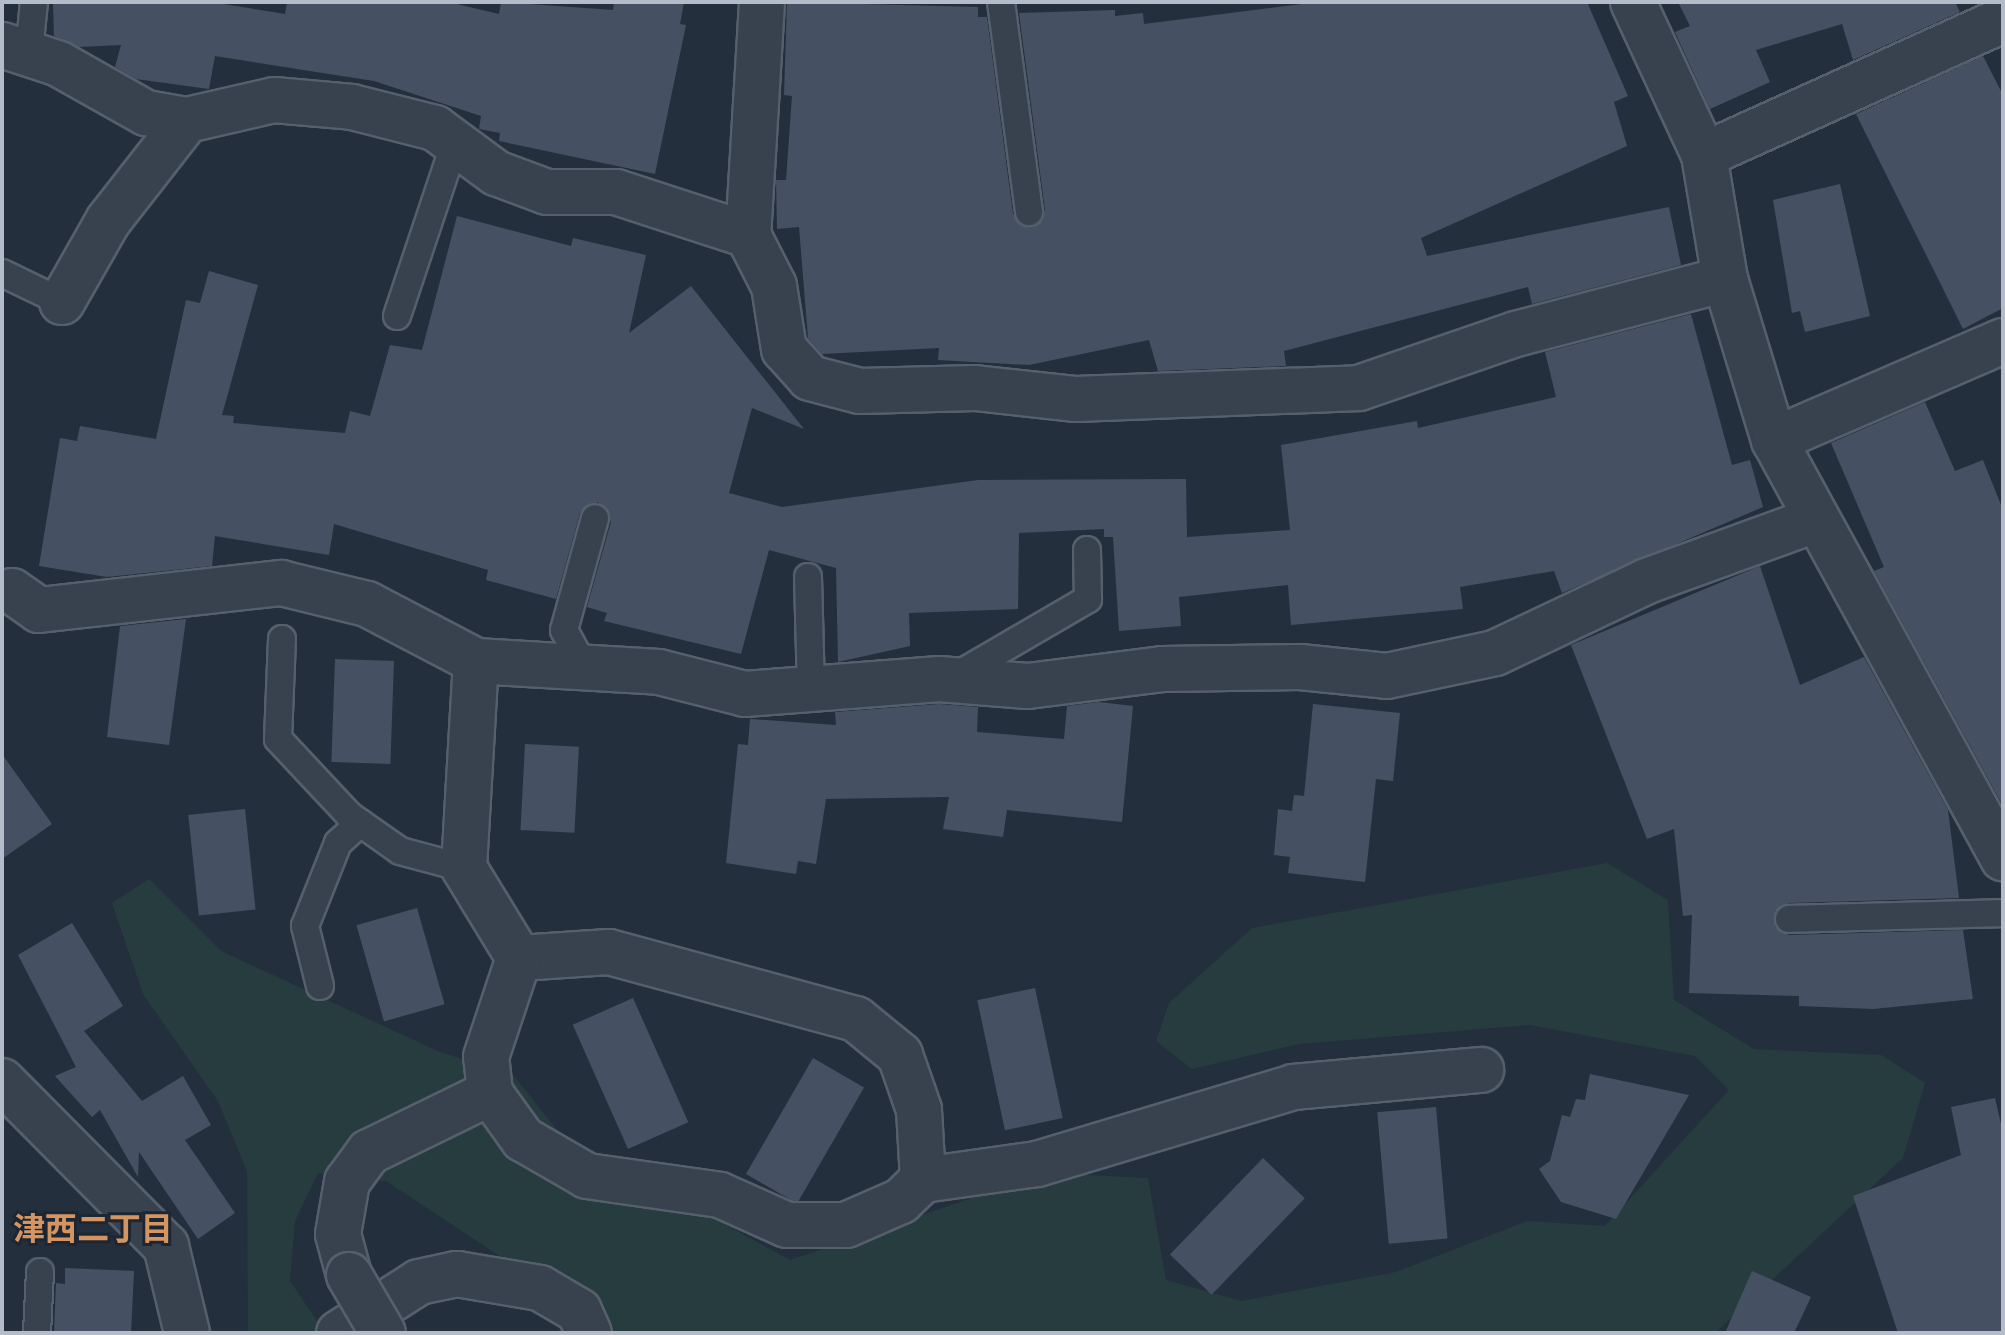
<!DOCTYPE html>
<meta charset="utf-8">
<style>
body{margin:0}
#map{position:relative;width:2005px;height:1335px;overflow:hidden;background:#242f3e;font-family:Commissioner,"Noto Sans JP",sans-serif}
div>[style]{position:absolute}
.green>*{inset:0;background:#263c3f}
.building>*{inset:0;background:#455162;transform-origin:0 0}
.roads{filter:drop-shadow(2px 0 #565f6c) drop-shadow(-2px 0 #565f6c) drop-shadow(0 2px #565f6c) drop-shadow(0 -2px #565f6c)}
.lane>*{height:26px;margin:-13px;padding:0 13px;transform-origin:13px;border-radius:13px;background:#38414e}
.street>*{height:44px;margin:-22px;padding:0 22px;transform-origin:22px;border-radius:22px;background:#38414e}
.bridges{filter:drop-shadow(2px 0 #565f6c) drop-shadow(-2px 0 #565f6c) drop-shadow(0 2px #565f6c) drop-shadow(0 -2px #565f6c)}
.street-bridge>*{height:44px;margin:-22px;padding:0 22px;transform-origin:22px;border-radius:22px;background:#38414e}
span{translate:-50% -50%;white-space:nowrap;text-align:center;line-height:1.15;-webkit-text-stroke:6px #1d2633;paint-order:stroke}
.neighbourhood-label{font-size:32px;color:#d59563;font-weight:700}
.frame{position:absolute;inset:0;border:4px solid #b4bcc9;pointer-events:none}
</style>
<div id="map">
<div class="green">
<div style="clip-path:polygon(1607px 863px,1668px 900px,1674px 1000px,1754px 1049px,1881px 1055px,1925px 1083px,1903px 1158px,1715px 1333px,616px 1333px,386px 1181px,318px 1173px,295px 1221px,290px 1281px,325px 1333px,248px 1333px,247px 1171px,218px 1101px,143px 994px,112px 903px,149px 879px,221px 951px,440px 1052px,513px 1075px,561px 1135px,790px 1260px,1045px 1173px,1148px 1178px,1166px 1280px,1241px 1301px,1396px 1272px,1527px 1221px,1605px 1226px,1729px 1090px,1695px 1056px,1530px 1025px,1299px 1044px,1192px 1069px,1156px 1041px,1169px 1003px,1252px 928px)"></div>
</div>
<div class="building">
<div style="clip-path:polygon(53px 2px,211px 2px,285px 14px,287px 2px,448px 2px,499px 14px,501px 2px,613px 10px,614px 2px,684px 2px,680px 24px,686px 25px,655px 174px,499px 141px,500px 133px,479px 129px,481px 116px,374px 81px,215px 56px,209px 89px,136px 79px,115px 67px,121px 45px,79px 47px,54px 36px)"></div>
<div style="clip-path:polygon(787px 2px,978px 7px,978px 17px,987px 17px,1013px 214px,1030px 228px,1045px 210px,1019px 13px,1115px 10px,1115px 16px,1143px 13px,1144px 24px,1318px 2px,1587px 2px,1628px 96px,1614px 102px,1627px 146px,1421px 238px,1427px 256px,1669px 207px,1681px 265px,1532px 304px,1528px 287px,1284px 351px,1286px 366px,1158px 371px,1149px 340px,1029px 365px,938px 360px,939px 348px,822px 354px,808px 338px,799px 227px,777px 229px,776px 180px,786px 180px,792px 96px,784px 95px)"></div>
<div style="clip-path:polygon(1678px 2px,1955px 2px,1960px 12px,1853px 60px,1842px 24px,1756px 50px,1770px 82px,1710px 109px,1675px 32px,1690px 26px)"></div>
<div style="clip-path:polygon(1983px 56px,2003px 95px,2003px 308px,1963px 329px,1856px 114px)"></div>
<div style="clip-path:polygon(1840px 184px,1870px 316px,1805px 332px,1800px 311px,1792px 313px,1773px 200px)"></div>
<div style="clip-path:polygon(457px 216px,571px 246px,573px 238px,646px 255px,629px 333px,691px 286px,804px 429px,752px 408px,729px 493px,782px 507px,978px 480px,1186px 479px,1187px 537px,1290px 530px,1281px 445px,1417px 421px,1418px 428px,1556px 397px,1545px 352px,1691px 314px,1732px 465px,1750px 460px,1763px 507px,1562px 593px,1554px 571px,1460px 587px,1463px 609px,1291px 625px,1288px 585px,1179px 597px,1181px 626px,1119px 631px,1113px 537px,1104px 537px,1104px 529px,1019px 533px,1018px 609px,909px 613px,910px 646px,838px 662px,836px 568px,769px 550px,741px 654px,604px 621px,607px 613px,587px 607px,611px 522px,598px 502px,580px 513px,556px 599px,486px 580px,488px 570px,334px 524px,329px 555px,215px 536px,212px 566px,107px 577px,39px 566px,60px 438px,77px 441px,80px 426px,156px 439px,186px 300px,200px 303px,209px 271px,258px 285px,222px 415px,234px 416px,233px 423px,345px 433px,350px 411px,370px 416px,390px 345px,422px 350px)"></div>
<div style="clip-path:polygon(1925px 402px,1955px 471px,1983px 460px,2003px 510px,2003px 806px,1874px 571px,1884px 567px,1831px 443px)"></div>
<div style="clip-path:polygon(1760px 566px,1800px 685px,1864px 657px,1948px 810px,1959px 898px,1789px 903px,1775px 911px,1775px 927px,1789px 935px,1963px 930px,1973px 999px,1873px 1009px,1799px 1006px,1799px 996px,1689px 993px,1692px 915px,1683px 916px,1674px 829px,1647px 839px,1571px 645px)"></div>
<div style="clip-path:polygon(186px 619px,169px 745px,107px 737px,120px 626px)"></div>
<div style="left:335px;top:659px;width:59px;height:103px;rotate:2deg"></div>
<div style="clip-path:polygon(1099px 702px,1133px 706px,1122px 822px,1007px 810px,1003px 837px,943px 829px,949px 797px,826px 799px,816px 864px,798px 861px,796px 874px,726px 863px,738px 744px,748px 745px,750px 719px,836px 725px,835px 712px,939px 704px,978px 707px,977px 732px,1064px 739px,1067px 706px)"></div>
<div style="clip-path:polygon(1313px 704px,1400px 713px,1393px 781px,1376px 779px,1365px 882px,1288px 873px,1290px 857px,1274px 855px,1278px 809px,1292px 811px,1294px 795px,1304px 796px)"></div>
<div style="left:525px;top:744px;width:54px;height:86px;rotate:3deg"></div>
<div style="clip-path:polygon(2px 754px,52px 824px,2px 859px)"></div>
<div style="left:245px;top:809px;width:101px;height:57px;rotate:84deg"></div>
<div style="left:417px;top:908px;width:100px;height:63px;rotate:74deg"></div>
<div style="clip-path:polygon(72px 923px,123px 1006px,84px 1031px,142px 1101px,183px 1076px,211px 1125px,185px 1140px,235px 1213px,198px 1239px,139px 1152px,138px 1177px,100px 1110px,92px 1117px,55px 1076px,76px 1067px,18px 955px)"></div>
<div style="left:1035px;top:988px;width:133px;height:59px;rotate:78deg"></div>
<div style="left:633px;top:998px;width:136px;height:66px;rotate:66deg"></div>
<div style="left:813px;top:1058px;width:59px;height:134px;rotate:30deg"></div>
<div style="clip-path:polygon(1590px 1074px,1689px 1095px,1616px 1219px,1561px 1202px,1539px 1169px,1550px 1161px,1562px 1115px,1570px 1117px,1576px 1099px,1585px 1100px)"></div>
<div style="clip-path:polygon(1995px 1098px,2003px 1133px,2003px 1333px,1898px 1333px,1853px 1196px,1961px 1155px,1951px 1107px)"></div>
<div style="left:1436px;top:1107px;width:132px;height:59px;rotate:85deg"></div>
<div style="left:1263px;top:1158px;width:58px;height:134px;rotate:44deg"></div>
<div style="clip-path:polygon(65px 1268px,134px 1271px,131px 1333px,54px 1333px,56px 1283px,65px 1284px)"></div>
<div style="clip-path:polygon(1752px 1271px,1811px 1297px,1794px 1333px,1725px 1333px)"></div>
</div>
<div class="roads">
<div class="lane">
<div style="left:1001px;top:2px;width:212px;rotate:82.4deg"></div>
<div style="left:29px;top:52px;width:50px;rotate:-84.3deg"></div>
<div style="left:2px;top:273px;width:67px;rotate:25.8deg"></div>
<div style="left:397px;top:316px;width:182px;rotate:-71.5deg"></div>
<div style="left:808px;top:577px;width:113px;rotate:88.5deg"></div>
<div style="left:282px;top:639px;width:100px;rotate:92.3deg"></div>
<div style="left:278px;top:739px;width:104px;rotate:46.9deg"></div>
<div style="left:349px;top:815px;width:62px;rotate:35.2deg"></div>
<div style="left:400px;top:851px;width:66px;rotate:14.9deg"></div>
<div style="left:584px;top:667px;width:42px;rotate:-118.4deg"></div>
<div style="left:564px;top:630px;width:116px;rotate:-74.5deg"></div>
<div style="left:949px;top:680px;width:161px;rotate:-30.2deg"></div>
<div style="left:1088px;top:599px;width:49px;rotate:-91.2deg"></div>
<div style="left:1789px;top:919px;width:214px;rotate:-1.6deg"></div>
<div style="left:320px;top:986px;width:62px;rotate:-104deg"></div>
<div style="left:305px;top:926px;width:89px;rotate:-68.3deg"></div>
<div style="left:338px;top:843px;width:30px;rotate:-42deg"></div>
<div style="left:37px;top:1333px;width:61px;rotate:-87.2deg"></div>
</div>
<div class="street">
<div style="left:762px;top:2px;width:233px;rotate:93.4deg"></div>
<div style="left:748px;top:235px;width:57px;rotate:63deg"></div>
<div style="left:774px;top:286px;width:64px;rotate:81deg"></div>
<div style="left:784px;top:349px;width:39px;rotate:48deg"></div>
<div style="left:810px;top:378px;width:52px;rotate:14.6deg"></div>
<div style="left:860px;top:391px;width:115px;rotate:-1.5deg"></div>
<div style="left:975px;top:388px;width:102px;rotate:6.2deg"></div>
<div style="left:1076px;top:399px;width:283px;rotate:-2.2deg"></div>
<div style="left:1359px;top:388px;width:166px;rotate:-19deg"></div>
<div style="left:1516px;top:334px;width:216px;rotate:-14.7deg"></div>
<div style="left:1633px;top:2px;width:169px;rotate:65.1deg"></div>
<div style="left:1704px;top:155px;width:126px;rotate:80.4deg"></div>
<div style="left:1725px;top:279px;width:168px;rotate:73.1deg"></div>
<div style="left:1774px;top:440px;width:477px;rotate:61.3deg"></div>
<div style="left:2px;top:45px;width:60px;rotate:18.4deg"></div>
<div style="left:59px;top:64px;width:100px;rotate:29.4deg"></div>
<div style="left:146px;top:113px;width:42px;rotate:9.7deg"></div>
<div style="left:187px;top:120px;width:89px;rotate:-12.9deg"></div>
<div style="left:274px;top:100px;width:78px;rotate:5.1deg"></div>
<div style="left:352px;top:107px;width:86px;rotate:14.2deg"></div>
<div style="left:435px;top:128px;width:76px;rotate:36.4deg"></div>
<div style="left:496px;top:173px;width:54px;rotate:20.4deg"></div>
<div style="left:547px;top:192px;width:69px"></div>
<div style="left:616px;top:192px;width:139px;rotate:18deg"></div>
<div style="left:1704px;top:155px;width:328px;rotate:-24.3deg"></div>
<div style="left:62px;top:302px;width:93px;rotate:-60.4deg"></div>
<div style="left:108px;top:221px;width:128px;rotate:-52deg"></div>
<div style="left:1774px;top:440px;width:249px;rotate:-23.4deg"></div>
<div style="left:12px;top:591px;width:33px;rotate:35deg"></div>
<div style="left:39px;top:610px;width:244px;rotate:-6.4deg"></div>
<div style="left:281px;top:583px;width:89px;rotate:13.7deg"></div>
<div style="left:367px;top:604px;width:123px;rotate:27.6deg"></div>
<div style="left:476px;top:661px;width:183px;rotate:3.4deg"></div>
<div style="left:659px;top:672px;width:89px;rotate:14.3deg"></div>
<div style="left:745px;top:694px;width:195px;rotate:-4.4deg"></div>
<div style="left:939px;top:679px;width:89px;rotate:4.5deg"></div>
<div style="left:1028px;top:686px;width:135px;rotate:-7.2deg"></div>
<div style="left:1162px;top:669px;width:138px;rotate:-0.8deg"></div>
<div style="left:1300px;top:667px;width:87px;rotate:5.9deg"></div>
<div style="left:1387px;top:676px;width:110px;rotate:-12deg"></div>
<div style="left:1495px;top:653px;width:168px;rotate:-25.3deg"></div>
<div style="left:1647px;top:581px;width:179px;rotate:-20deg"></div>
<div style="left:519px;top:958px;width:90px;rotate:-3.8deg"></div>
<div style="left:609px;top:952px;width:256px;rotate:15.2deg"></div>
<div style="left:856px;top:1019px;width:57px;rotate:39.3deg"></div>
<div style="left:900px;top:1055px;width:58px;rotate:70.9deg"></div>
<div style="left:919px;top:1110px;width:70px;rotate:86.7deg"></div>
<div style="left:2px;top:1081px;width:233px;rotate:45.2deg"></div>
<div style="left:166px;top:1246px;width:89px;rotate:76.4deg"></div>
<div style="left:490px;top:1093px;width:57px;rotate:54.3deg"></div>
<div style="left:523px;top:1139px;width:74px;rotate:30deg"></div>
<div style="left:587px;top:1176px;width:134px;rotate:8.1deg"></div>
<div style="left:720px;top:1195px;width:73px;rotate:24.1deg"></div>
<div style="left:787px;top:1225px;width:59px"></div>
<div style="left:846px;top:1225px;width:60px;rotate:-23.6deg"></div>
<div style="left:901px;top:1201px;width:30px;rotate:-44deg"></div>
<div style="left:923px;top:1180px;width:115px;rotate:-8deg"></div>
<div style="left:1037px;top:1164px;width:267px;rotate:-16.7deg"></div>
<div style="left:1293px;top:1087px;width:189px;rotate:-5.2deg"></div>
<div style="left:349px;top:1275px;width:42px;rotate:-105deg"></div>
<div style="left:338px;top:1234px;width:53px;rotate:-80.2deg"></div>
<div style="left:347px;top:1182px;width:37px;rotate:-54deg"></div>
<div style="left:369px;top:1152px;width:135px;rotate:-26deg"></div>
<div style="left:490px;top:1093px;width:36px;rotate:-96deg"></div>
<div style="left:486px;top:1057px;width:104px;rotate:-71.6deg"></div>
<div style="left:519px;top:958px;width:105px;rotate:-121.4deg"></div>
<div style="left:464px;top:868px;width:207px;rotate:-86.7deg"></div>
<div style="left:339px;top:1333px;width:95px;rotate:-32.5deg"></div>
<div style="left:419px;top:1282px;width:39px;rotate:-12deg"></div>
<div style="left:457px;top:1274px;width:84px;rotate:9.6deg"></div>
<div style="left:540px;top:1288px;width:45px;rotate:30.5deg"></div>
<div style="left:579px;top:1311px;width:24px;rotate:66deg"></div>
</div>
</div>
<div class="bridges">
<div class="street-bridge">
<div style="left:349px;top:1275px;width:67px;rotate:59.6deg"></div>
</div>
</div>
<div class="neighbourhood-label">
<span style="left:93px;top:1227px">津西二丁目</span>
</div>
<div class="frame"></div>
</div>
